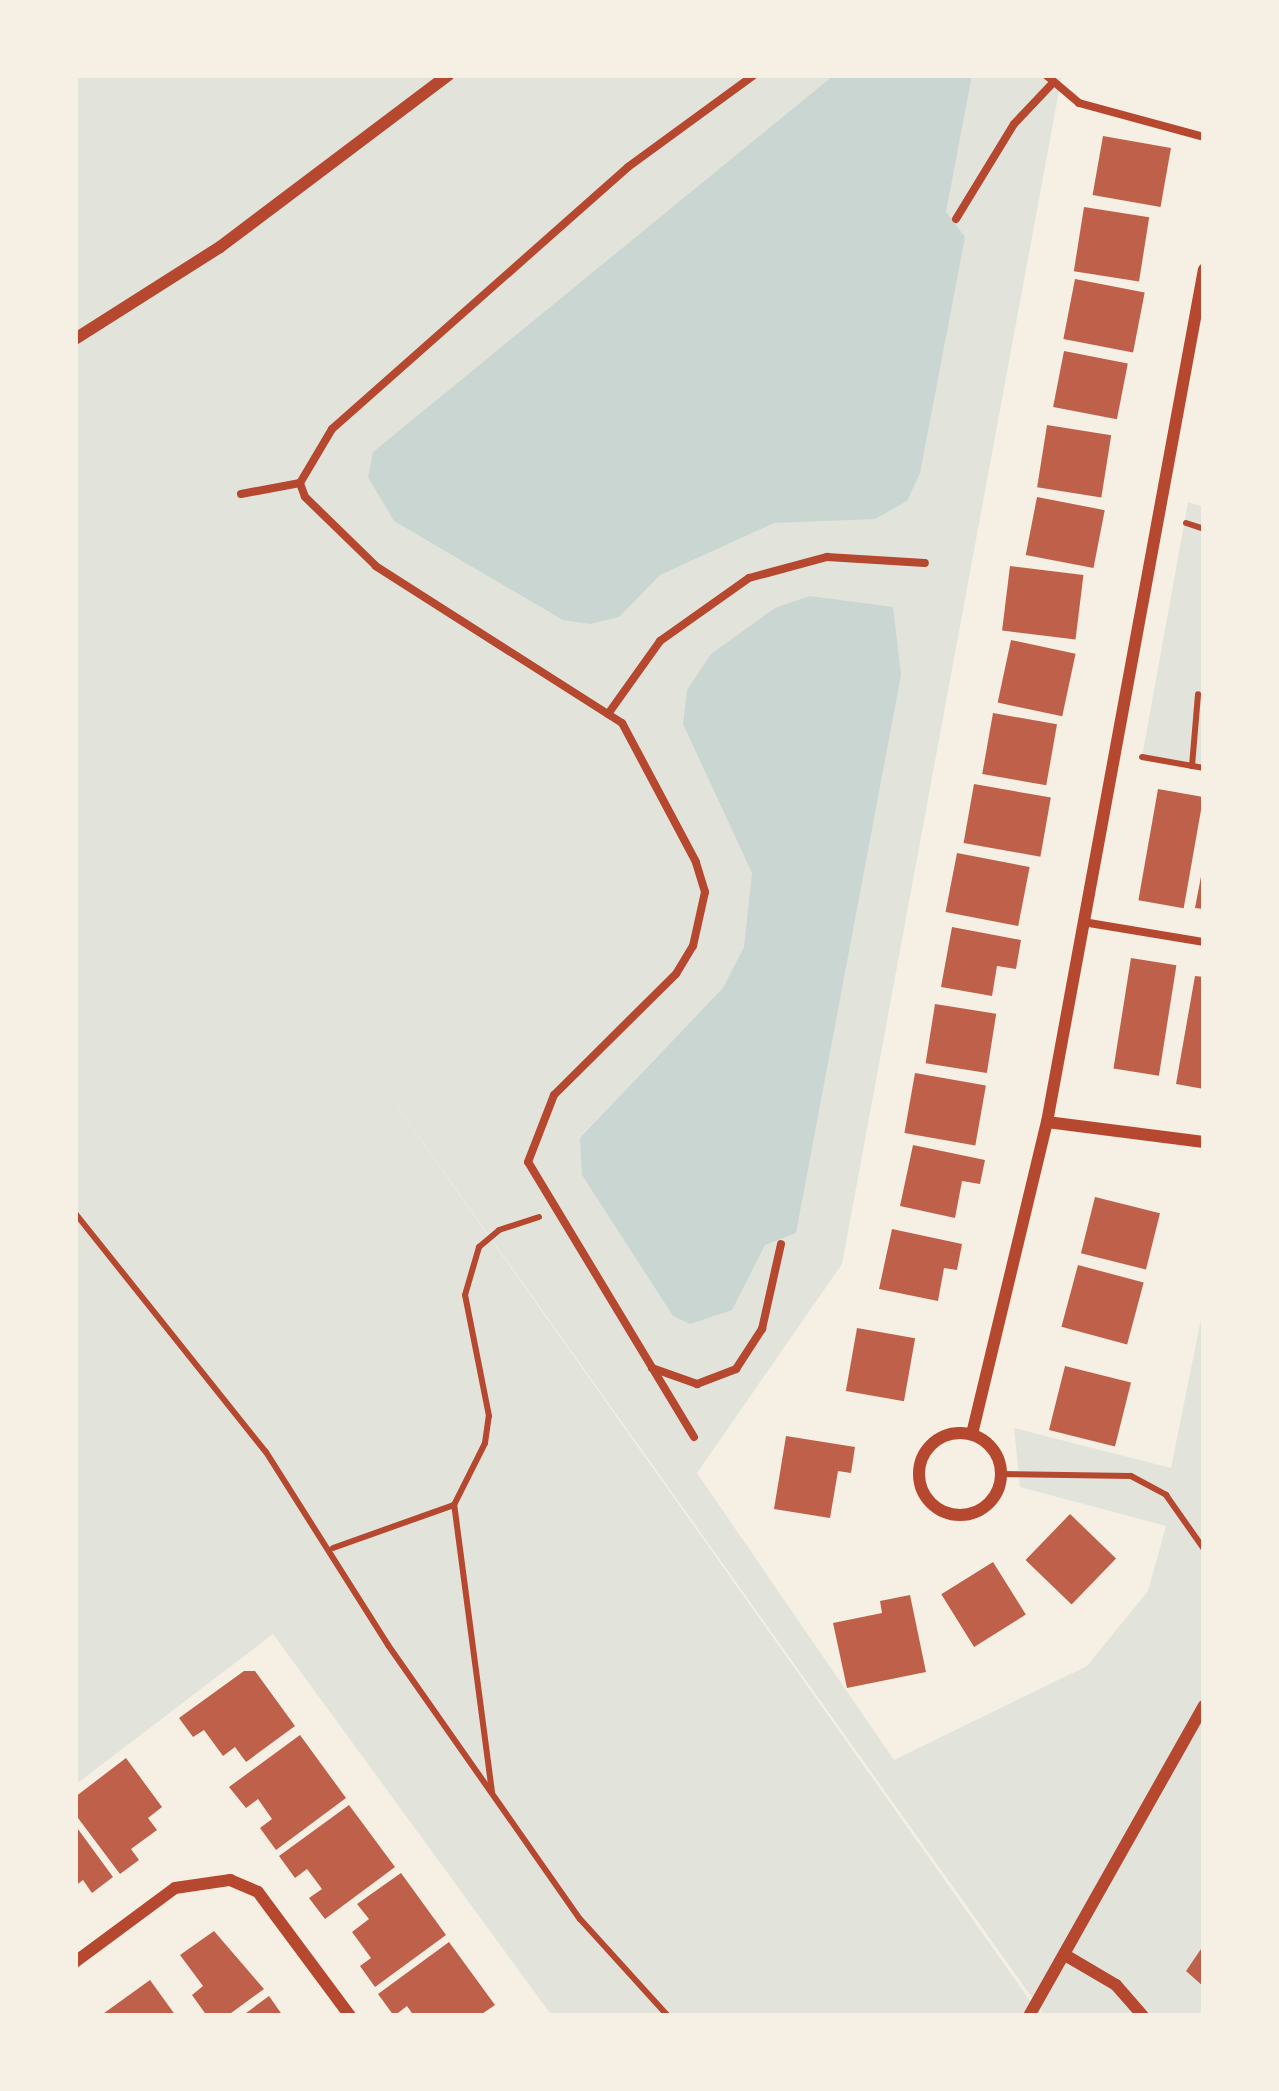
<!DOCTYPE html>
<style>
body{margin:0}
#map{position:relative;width:1279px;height:2091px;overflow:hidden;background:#f6efe4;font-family:Rubik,sans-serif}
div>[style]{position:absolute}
.green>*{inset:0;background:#e2e4dc}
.water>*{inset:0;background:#c9d6d2}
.building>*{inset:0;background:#bf614a;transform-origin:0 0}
.path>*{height:6px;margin:-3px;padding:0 3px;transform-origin:3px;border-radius:3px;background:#b5482f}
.service>*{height:8px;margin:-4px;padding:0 4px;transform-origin:4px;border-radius:4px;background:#b5482f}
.minor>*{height:12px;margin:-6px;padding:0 6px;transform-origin:6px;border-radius:6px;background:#b5482f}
.minor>.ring{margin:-6px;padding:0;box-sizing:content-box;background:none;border:12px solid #b5482f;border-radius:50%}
span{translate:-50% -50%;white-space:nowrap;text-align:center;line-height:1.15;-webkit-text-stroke:12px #f6efe4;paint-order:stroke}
.frame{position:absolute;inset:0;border:78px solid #f6efe4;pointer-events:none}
</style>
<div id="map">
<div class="green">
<div style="clip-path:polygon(75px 75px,1062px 75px,842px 1264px,697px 1473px,894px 1760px,1087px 1666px,1148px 1591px,1166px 1526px,1020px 1487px,1014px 1428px,1171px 1468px,1204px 1304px,1204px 2016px,1045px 2016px,359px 1053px,1041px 2016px,552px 2016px,273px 1634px,75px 1785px)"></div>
<div style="clip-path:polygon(1188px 502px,1204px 507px,1204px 768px,1142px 757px)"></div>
</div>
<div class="water">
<div style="clip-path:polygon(834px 75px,972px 75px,946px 212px,965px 237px,920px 473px,907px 501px,875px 519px,774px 523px,660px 575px,619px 617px,590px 624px,563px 620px,394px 521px,368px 477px,373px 452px)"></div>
<div style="clip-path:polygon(810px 596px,893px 607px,901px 675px,796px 1233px,765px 1245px,732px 1310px,690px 1324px,673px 1316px,582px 1175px,580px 1138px,723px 988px,744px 947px,752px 873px,683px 724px,687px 690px,711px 654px,775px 608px)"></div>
</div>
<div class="building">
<div style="left:1103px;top:136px;width:69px;height:60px;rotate:10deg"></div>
<div style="left:1084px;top:207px;width:66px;height:65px;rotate:9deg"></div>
<div style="left:1075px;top:279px;width:71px;height:61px;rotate:11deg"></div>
<div style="left:1064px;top:351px;width:65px;height:57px;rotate:11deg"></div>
<div style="left:1047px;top:425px;width:65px;height:63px;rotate:9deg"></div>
<div style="left:1037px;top:497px;width:69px;height:59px;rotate:11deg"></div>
<div style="left:1010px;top:566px;width:74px;height:65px;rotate:7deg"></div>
<div style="left:1011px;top:640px;width:66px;height:64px;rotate:12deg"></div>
<div style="left:993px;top:713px;width:65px;height:62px;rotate:10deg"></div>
<div style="left:974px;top:784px;width:78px;height:60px;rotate:10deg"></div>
<div style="left:1158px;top:789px;width:46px;height:113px;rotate:10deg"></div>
<div style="left:957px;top:853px;width:74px;height:60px;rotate:11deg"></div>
<div style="clip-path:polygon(1202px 871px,1204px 871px,1204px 909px,1195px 908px)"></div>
<div style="clip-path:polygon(952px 927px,1021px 940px,1016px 969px,997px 966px,992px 996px,941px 987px)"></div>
<div style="left:1131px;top:958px;width:46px;height:112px;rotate:9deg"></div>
<div style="clip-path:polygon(1195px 976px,1204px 977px,1204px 1089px,1176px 1084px)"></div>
<div style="left:935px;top:1004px;width:62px;height:60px;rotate:9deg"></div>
<div style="left:915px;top:1073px;width:72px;height:61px;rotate:10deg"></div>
<div style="clip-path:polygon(913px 1145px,985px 1160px,980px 1184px,962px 1181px,955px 1218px,900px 1206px)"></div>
<div style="left:1095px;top:1197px;width:67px;height:58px;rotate:14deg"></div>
<div style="clip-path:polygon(892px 1229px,962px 1244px,957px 1270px,944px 1268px,938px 1301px,879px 1289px)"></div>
<div style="left:1078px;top:1265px;width:68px;height:64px;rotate:15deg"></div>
<div style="left:857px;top:1328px;width:59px;height:64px;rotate:10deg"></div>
<div style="left:1065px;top:1366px;width:68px;height:66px;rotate:14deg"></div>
<div style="clip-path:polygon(786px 1436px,855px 1447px,851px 1473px,838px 1471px,830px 1518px,774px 1509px)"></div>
<div style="left:1070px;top:1514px;width:64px;height:64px;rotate:44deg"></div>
<div style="left:993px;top:1562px;width:62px;height:61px;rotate:58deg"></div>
<div style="clip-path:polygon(910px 1595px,926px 1672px,847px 1688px,833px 1623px,882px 1613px,880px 1601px)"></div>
<div style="clip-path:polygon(244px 1671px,255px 1671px,295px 1726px,246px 1762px,235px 1747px,223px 1756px,204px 1730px,193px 1737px,179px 1718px)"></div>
<div style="clip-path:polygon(300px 1735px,346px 1798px,276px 1850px,260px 1828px,272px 1819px,258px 1799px,246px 1808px,229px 1787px)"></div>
<div style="clip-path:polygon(126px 1758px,162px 1807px,148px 1818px,157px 1830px,131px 1849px,139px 1860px,120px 1874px,75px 1814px,75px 1797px)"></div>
<div style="clip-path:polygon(349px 1805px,395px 1867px,325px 1919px,309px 1898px,322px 1889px,307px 1869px,295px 1878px,279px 1856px)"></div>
<div style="clip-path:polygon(75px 1825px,113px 1877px,92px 1893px,83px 1880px,75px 1886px)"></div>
<div style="clip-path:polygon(401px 1873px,446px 1935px,375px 1987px,360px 1966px,371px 1958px,352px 1932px,369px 1919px,357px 1904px)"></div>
<div style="clip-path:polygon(214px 1931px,264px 1989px,227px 2016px,207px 2016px,192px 1995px,203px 1986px,180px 1955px)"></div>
<div style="clip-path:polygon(449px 1942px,495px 2005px,479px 2016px,414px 2016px,407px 2006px,394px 2016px,378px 1994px)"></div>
<div style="clip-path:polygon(1201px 1949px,1204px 1951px,1204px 1987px,1186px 1971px)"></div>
<div style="clip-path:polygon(150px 1980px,176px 2016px,100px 2016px)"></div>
<div style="clip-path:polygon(269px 1996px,283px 2016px,242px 2016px)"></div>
</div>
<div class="path">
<div style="left:1186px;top:523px;width:19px;rotate:18deg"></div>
<div style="left:1142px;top:757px;width:63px;rotate:10.1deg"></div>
<div style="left:1192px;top:766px;width:72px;rotate:-85.2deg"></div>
<div style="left:75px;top:1213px;width:306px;rotate:51.4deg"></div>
<div style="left:266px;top:1452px;width:228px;rotate:57.7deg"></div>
<div style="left:388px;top:1645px;width:335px;rotate:55deg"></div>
<div style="left:580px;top:1919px;width:131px;rotate:47.8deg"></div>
<div style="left:1001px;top:1474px;width:130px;rotate:0.9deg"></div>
<div style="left:1131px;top:1476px;width:40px;rotate:28deg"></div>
<div style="left:1166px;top:1495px;width:66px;rotate:54.9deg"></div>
<div style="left:333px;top:1548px;width:128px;rotate:-19.6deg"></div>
<div style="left:492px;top:1792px;width:290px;rotate:-97.5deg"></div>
<div style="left:454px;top:1505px;width:69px;rotate:-63.4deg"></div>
<div style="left:485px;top:1443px;width:27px;rotate:-82deg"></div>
<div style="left:489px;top:1416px;width:123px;rotate:-101.2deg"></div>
<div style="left:465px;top:1295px;width:50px;rotate:-73.7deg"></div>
<div style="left:479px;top:1247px;width:26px;rotate:-40deg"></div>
<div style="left:499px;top:1230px;width:42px;rotate:-18deg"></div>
</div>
<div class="service">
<div style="left:1046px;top:75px;width:43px;rotate:40.3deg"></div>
<div style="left:1079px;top:103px;width:130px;rotate:15.2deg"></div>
<div style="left:956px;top:219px;width:111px;rotate:-58.6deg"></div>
<div style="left:1014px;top:124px;width:54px;rotate:-46.5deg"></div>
<div style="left:241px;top:494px;width:60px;rotate:-10.6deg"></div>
<div style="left:608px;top:714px;width:90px;rotate:-54.5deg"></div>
<div style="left:660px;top:641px;width:109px;rotate:-35.3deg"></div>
<div style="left:749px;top:578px;width:81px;rotate:-15.1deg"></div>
<div style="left:827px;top:557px;width:98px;rotate:3.5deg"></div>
<div style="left:1083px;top:922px;width:123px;rotate:9.4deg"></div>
<div style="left:652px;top:1368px;width:48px;rotate:19.6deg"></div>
<div style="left:697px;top:1384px;width:42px;rotate:-21deg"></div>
<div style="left:736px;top:1369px;width:48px;rotate:-57deg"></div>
<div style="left:762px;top:1329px;width:87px;rotate:-77.4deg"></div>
<div style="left:694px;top:1437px;width:321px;rotate:-121.1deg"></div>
<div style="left:528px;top:1162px;width:72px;rotate:-68.8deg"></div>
<div style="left:554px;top:1095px;width:172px;rotate:-44.8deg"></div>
<div style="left:676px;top:974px;width:33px;rotate:-59deg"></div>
<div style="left:693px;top:946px;width:55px;rotate:-77.5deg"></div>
<div style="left:705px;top:892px;width:31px;rotate:-107deg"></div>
<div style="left:696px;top:862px;width:157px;rotate:-118deg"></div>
<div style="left:622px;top:723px;width:292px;rotate:-147.5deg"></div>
<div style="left:376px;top:566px;width:99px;rotate:-135.8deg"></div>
<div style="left:305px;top:497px;width:15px;rotate:-110deg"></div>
<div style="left:300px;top:483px;width:63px;rotate:-59.3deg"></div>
<div style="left:332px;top:429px;width:395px;rotate:-41.5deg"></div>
<div style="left:628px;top:167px;width:156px;rotate:-36.1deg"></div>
</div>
<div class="minor">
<div style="left:75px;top:339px;width:172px;rotate:-32.4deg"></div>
<div style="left:220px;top:247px;width:286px;rotate:-37deg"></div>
<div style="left:1047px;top:1122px;width:158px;rotate:7.3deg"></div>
<div class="ring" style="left:919px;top:1433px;width:70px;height:70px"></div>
<div style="left:972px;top:1434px;width:321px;rotate:-76.5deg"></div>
<div style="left:1047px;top:1122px;width:867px;rotate:-79.57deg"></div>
<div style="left:1065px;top:1955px;width:59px;rotate:30.5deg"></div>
<div style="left:1116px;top:1985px;width:41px;rotate:48.9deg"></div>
<div style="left:75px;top:1962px;width:124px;rotate:-36.5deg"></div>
<div style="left:175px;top:1888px;width:56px;rotate:-8.3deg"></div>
<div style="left:230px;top:1880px;width:30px;rotate:23deg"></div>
<div style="left:258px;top:1892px;width:154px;rotate:53.4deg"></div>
<div style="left:1029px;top:2016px;width:356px;rotate:-60.6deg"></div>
</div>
<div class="frame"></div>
</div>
